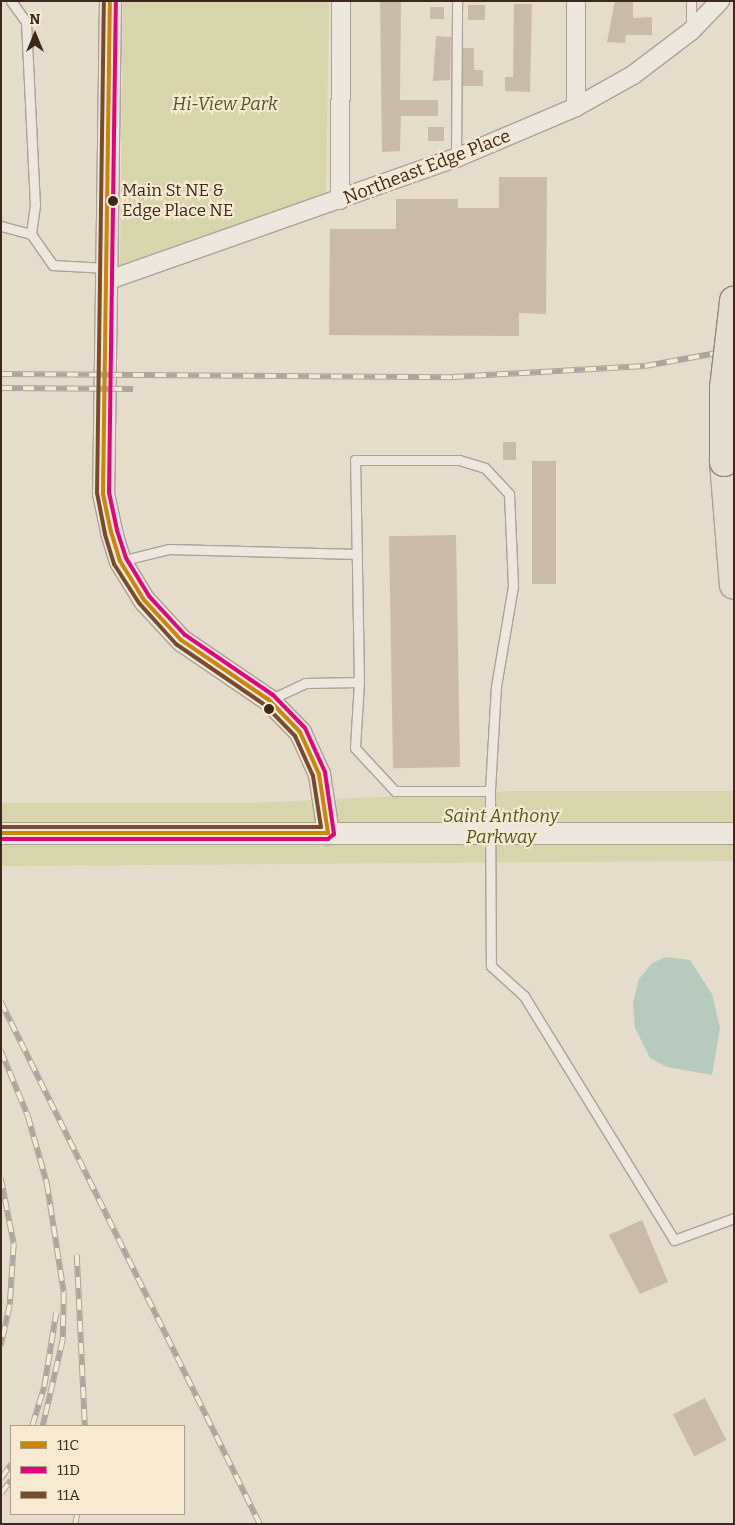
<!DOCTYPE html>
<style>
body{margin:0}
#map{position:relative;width:735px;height:1525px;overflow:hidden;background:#e6dccb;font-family:Bitter,serif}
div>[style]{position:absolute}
.green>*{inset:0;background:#d8d5ac}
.water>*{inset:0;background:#b7cabe}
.building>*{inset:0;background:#cabaac;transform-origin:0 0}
.roads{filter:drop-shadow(1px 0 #aba195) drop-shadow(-1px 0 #aba195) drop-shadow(0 1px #aba195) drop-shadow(0 -1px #aba195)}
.service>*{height:9px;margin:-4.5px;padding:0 4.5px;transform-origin:4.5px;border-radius:4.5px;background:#ede7de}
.minor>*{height:18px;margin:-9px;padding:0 9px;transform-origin:9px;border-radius:9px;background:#ede7de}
.tertiary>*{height:21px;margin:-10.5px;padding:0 10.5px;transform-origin:10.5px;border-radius:10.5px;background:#ede7de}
.primary>*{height:28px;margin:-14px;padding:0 14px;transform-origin:14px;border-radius:14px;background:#e5ddce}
.rail>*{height:5.5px;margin-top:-2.75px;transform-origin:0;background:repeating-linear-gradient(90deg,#f8ead0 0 11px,#aca69e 0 22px);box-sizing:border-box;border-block:1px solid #aca69e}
.bridges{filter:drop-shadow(1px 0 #90877b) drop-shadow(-1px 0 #90877b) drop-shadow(0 1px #90877b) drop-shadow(0 -1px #90877b)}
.primary-bridge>*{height:28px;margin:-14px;padding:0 14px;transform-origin:14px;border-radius:14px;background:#e5ddce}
.bus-1>*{height:4px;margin:-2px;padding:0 2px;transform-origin:2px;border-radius:2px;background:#c88707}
.bus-2>*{height:4px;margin:-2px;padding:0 2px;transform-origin:2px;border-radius:2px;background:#e5007d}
.bus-3>*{height:4px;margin:-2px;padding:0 2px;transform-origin:2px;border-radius:2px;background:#7a4b2a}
.dots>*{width:14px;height:14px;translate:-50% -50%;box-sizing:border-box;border:2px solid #f8ead0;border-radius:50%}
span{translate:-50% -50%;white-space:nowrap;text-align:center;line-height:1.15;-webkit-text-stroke:4px #f8ead0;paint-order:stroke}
.bus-label{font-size:17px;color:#3a291c}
.left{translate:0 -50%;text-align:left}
.park-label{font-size:18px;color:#4d5821;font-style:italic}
.street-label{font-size:18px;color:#3a291c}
.frame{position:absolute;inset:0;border:2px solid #3a291c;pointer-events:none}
.legend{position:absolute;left:10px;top:1425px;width:175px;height:90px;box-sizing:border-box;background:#f8ead0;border:1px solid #ac9d88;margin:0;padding:6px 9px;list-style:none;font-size:15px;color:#3a291c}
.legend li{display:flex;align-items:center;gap:10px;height:25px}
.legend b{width:25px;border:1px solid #ac9d88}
.north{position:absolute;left:10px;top:10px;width:50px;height:50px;-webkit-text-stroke:4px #f8ead0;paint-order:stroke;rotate:0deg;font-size:14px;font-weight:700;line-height:20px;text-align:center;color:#3a291c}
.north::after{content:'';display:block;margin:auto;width:18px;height:22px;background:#3a291c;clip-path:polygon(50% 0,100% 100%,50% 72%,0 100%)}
</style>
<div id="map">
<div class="green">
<div style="clip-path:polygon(123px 1px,329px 1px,326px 193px,120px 266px)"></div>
<div style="clip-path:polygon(511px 791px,734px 791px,734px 861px,1px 866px,1px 803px,249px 803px)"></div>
</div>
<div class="water">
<div style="clip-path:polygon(666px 957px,690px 960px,712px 994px,720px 1028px,712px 1075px,667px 1067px,650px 1058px,635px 1028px,633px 1002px,639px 979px,652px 963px)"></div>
</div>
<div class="building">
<div style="clip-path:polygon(380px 1px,401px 1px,400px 100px,438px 100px,438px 116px,401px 116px,400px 151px,382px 152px)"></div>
<div style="clip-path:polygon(615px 1px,633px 1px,633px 18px,652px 17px,652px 35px,626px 35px,625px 43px,607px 42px)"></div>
<div style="clip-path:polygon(514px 4px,532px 4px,530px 92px,505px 91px,505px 77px,513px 77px)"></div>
<div style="left:468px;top:5px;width:17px;height:15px"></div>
<div style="left:430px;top:7px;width:14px;height:12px"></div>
<div style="clip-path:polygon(436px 36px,451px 37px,450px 80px,433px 81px)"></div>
<div style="clip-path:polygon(463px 48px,474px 48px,474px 70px,483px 70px,483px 86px,463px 86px)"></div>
<div style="left:428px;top:127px;width:16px;height:14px"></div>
<div style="clip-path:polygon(499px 177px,547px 177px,546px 314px,519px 313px,519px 336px,329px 335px,330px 229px,396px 229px,396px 199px,458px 199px,458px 208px,499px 208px)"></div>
<div style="left:503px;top:442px;width:13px;height:18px"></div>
<div style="left:532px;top:461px;width:24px;height:123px"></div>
<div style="left:456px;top:535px;width:232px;height:67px;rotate:89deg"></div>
<div style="clip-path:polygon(642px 1220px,668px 1282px,640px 1294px,609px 1235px)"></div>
<div style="left:705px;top:1398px;width:47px;height:36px;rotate:63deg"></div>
</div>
<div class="roads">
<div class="service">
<div style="left:11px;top:1px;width:26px;rotate:54deg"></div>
<div style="left:26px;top:22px;width:183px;rotate:87.2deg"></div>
<div style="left:35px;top:205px;width:29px;rotate:98deg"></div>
<div style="left:691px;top:1px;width:30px;rotate:90deg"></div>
<div style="left:456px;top:158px;width:157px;rotate:-89.6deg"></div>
<div style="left:1px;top:226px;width:31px;rotate:15deg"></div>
<div style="left:31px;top:234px;width:38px;rotate:55deg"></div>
<div style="left:53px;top:265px;width:53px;rotate:3.2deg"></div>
<div style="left:120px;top:561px;width:50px;rotate:-13.8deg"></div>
<div style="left:169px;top:549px;width:188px;rotate:1.5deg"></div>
<div style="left:359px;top:682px;width:222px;rotate:-91deg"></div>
<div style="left:355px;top:460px;width:104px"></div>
<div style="left:459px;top:460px;width:27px;rotate:17deg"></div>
<div style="left:485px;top:468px;width:35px;rotate:47deg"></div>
<div style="left:509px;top:494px;width:92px;rotate:87.5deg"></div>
<div style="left:513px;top:586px;width:101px;rotate:99.6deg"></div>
<div style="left:496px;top:686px;width:105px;rotate:93.3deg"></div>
<div style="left:269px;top:700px;width:40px;rotate:-25deg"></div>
<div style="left:305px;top:683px;width:54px;rotate:-1.1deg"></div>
<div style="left:359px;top:682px;width:66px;rotate:93.5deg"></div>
<div style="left:355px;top:748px;width:59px;rotate:47.1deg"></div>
<div style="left:395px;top:791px;width:95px"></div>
<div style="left:490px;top:791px;width:175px;rotate:89.7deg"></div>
<div style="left:491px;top:966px;width:45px;rotate:42.3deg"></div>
<div style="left:524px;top:996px;width:286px;rotate:58.4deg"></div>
<div style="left:674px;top:1240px;width:64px;rotate:-20.1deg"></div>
</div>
<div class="minor">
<div style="left:576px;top:1px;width:106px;rotate:90deg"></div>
<div style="left:340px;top:200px;width:199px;rotate:-89.7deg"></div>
<div style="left:106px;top:281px;width:371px;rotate:-19.4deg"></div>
<div style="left:456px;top:158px;width:130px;rotate:-23deg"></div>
<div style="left:576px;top:107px;width:65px;rotate:-29.3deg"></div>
<div style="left:633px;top:75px;width:73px;rotate:-37.2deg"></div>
<div style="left:691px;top:31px;width:42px;rotate:-46deg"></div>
</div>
<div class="tertiary">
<div style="left:110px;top:1px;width:492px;rotate:90.8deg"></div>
<div style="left:103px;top:493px;width:40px;rotate:78deg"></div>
<div style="left:111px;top:532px;width:30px;rotate:73deg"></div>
<div style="left:120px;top:561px;width:46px;rotate:58.4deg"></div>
<div style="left:144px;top:600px;width:54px;rotate:47.2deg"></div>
<div style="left:181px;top:640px;width:107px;rotate:34.3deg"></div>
<div style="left:269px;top:700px;width:45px;rotate:45.9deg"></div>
<div style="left:300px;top:732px;width:46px;rotate:65.7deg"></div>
<div style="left:319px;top:774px;width:60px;rotate:81.3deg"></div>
<div style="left:1px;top:833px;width:733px"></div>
</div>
<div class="primary">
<div style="left:724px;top:462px;width:123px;rotate:85.4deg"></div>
</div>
</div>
<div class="rail">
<div style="left:1px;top:374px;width:452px;rotate:0.4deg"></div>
<div style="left:453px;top:377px;width:192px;rotate:-3.3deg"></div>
<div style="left:645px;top:366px;width:90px;rotate:-10.2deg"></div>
<div style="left:1px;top:388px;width:132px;rotate:0.4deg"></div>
<div style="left:1px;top:1002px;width:583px;rotate:63.61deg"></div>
<div style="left:1px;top:1051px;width:70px;rotate:67.4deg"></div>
<div style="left:28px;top:1116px;width:70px;rotate:74.2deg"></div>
<div style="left:47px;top:1183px;width:111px;rotate:81.2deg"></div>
<div style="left:64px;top:1293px;width:47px;rotate:91.2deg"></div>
<div style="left:63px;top:1340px;width:88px;rotate:103.1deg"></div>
<div style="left:1px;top:1178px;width:67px;rotate:78.9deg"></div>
<div style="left:14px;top:1244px;width:61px;rotate:93.8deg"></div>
<div style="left:10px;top:1305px;width:42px;rotate:102.4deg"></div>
<div style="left:77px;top:1255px;width:171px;rotate:87.3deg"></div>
<div style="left:32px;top:1426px;width:41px;rotate:-72.9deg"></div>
<div style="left:44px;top:1387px;width:75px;rotate:-80.8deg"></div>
<div style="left:1px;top:1478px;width:17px;rotate:-54deg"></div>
<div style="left:1px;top:1493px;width:16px;rotate:-52deg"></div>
<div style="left:75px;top:1524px;width:10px;rotate:-79deg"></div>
</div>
<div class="bridges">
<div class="primary-bridge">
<div style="left:724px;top:462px;width:74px;rotate:-90deg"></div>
<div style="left:724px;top:388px;width:88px;rotate:-83.4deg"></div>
</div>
</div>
<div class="bus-1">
<div style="left:1px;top:833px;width:327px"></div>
<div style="left:328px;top:833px;width:60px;rotate:-98.7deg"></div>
<div style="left:319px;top:774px;width:46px;rotate:-114.3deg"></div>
<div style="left:300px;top:732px;width:45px;rotate:-134.1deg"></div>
<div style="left:269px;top:700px;width:107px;rotate:-145.7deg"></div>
<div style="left:181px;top:640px;width:54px;rotate:-132.8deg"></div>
<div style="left:144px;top:600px;width:46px;rotate:-121.6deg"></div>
<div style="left:120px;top:561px;width:30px;rotate:-107deg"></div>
<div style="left:111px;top:532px;width:40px;rotate:-102deg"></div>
<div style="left:103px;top:493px;width:492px;rotate:-89.2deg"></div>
</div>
<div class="bus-2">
<div style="left:1px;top:839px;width:327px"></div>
<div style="left:328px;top:839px;width:8px;rotate:-40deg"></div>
<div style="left:334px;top:834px;width:63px;rotate:-98.3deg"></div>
<div style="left:325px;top:772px;width:48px;rotate:-114.4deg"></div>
<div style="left:305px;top:728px;width:46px;rotate:-134.1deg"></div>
<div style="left:273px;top:695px;width:107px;rotate:-145.7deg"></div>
<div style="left:185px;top:635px;width:53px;rotate:-132.7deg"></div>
<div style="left:149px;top:596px;width:44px;rotate:-121.2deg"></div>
<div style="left:126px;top:558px;width:29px;rotate:-108deg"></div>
<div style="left:117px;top:530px;width:39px;rotate:-102deg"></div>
<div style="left:109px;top:492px;width:491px;rotate:-89.2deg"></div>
</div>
<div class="bus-3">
<div style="left:1px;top:827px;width:320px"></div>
<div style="left:321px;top:827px;width:52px;rotate:-98.9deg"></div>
<div style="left:313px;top:776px;width:44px;rotate:-114.2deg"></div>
<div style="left:295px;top:736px;width:43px;rotate:-134.1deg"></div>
<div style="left:265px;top:705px;width:108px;rotate:-145.6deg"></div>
<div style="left:176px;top:644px;width:55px;rotate:-132.1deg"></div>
<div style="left:139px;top:603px;width:46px;rotate:-122.7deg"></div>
<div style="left:114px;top:564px;width:31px;rotate:-107deg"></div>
<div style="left:105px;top:534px;width:42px;rotate:-101deg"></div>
<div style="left:97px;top:493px;width:492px;rotate:-89.2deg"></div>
</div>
<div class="dots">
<div style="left:113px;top:201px;background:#3a291c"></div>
<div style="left:269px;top:709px;background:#3a291c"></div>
</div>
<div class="bus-label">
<span class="left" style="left:122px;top:201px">Main St NE &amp;<br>Edge Place NE</span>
</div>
<div class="park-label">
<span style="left:225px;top:104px">Hi-View Park</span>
<span style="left:501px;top:827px">Saint Anthony<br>Parkway</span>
</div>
<div class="street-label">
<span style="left:427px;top:167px;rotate:-21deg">Northeast Edge Place</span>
</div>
<div class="frame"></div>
<ul class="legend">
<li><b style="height:6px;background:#c88707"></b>11C</li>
<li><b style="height:6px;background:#e5007d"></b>11D</li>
<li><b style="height:6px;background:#7a4b2a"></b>11A</li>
</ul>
<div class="north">N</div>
</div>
